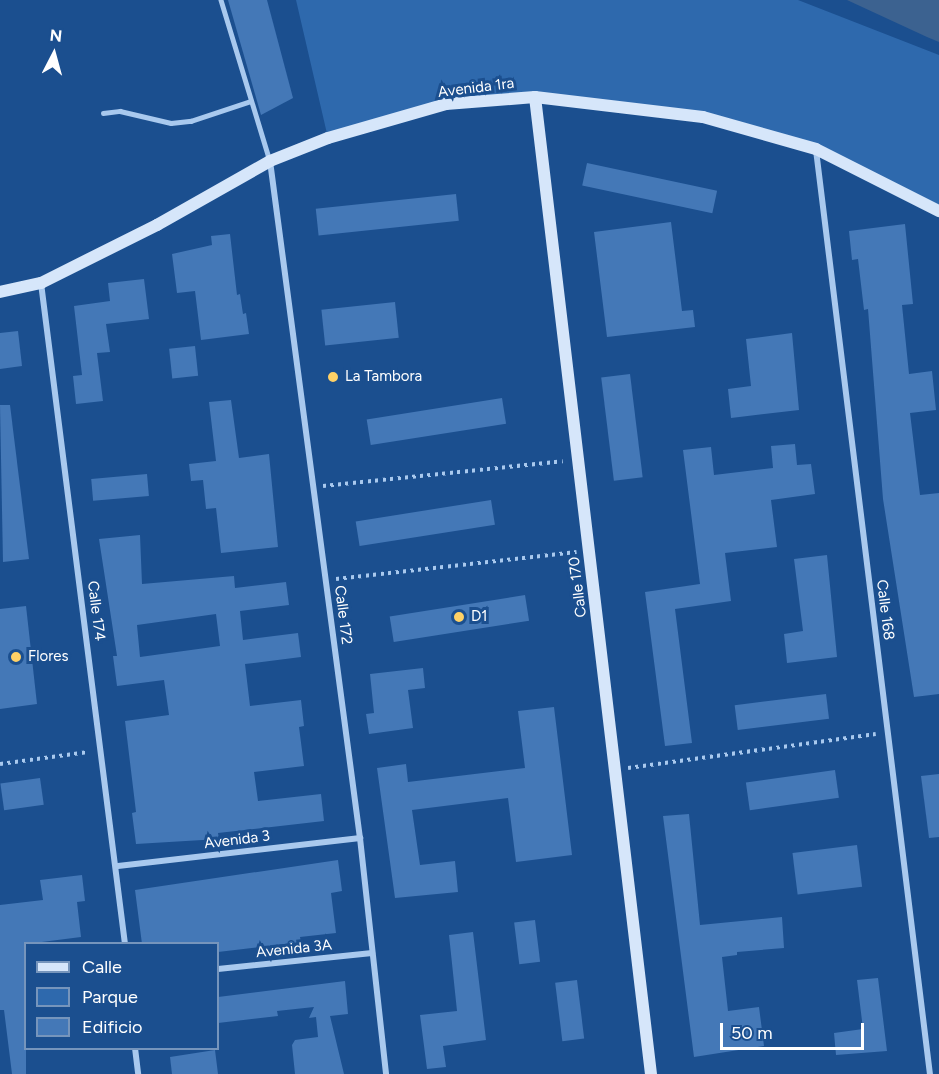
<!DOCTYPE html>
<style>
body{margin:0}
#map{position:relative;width:939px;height:1074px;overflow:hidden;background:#1b4f8f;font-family:Figtree,sans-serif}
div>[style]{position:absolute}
.green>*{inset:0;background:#2e69ad}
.water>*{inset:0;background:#3c6290}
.building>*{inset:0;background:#4478b7;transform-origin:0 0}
.path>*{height:4px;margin-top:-2px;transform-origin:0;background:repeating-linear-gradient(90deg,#a9c9ee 0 3px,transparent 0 7.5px)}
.lane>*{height:4.5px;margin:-2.25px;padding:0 2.25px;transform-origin:2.25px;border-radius:2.25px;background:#a9c9ee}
.street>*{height:6px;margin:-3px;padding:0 3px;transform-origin:3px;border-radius:3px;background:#a9c9ee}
.secondary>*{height:12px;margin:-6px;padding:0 6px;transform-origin:6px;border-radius:6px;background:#d6e6fa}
.dots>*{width:16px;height:16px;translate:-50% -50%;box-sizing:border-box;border:3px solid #1b4f8f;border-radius:50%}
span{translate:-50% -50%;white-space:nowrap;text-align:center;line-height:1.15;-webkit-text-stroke:6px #1b4f8f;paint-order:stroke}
.street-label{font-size:15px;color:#fff}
.poi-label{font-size:15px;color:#fff}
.left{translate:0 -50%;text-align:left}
.legend{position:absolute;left:24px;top:942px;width:195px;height:108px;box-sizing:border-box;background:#1b4f8f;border:2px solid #7695bc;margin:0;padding:8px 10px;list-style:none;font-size:18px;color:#fff}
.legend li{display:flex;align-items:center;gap:12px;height:30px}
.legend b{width:30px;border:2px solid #7695bc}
.north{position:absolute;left:24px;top:24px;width:60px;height:60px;-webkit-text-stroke:4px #1b4f8f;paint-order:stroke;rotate:6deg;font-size:16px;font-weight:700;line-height:24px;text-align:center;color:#fff}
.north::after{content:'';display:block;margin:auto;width:21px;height:27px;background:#fff;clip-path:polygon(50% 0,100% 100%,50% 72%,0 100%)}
.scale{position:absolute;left:720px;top:1023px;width:144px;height:27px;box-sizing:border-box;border:3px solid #fff;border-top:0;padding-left:8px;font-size:18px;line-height:21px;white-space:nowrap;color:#fff;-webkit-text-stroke:4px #1b4f8f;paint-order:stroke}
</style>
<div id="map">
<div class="green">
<div style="clip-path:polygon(296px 0,798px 0,939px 55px,939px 211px,816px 149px,703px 117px,535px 97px,446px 105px,328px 138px)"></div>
</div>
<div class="water">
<div style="clip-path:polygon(847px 0,939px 0,939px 42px,927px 37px)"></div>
</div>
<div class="building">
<div style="clip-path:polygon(228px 0,267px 0,293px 98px,261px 115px)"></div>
<div style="left:587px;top:163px;width:133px;height:23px;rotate:12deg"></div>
<div style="left:456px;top:194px;width:27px;height:141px;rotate:84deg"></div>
<div style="clip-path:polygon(671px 222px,682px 311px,693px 310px,695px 327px,607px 337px,594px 232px)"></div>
<div style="clip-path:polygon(905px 224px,913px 304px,902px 305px,909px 374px,932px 371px,936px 410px,910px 413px,920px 495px,939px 493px,939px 694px,914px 697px,883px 499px,868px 309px,864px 310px,858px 259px,852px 260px,849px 231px)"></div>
<div style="clip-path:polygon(230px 234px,237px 295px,240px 294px,243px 314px,246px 313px,249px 334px,201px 340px,195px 291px,177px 293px,172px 254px,212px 245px,211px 236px)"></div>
<div style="clip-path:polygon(144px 279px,149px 319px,106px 324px,110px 352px,97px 353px,103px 401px,76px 404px,73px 376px,82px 375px,74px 306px,110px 301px,108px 283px)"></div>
<div style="left:395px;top:302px;width:36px;height:74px;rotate:84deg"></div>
<div style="clip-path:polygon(18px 331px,22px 366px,0 369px,0 333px)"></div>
<div style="clip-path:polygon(792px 333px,799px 410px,731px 418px,728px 389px,751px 386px,746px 339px)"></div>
<div style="left:195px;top:346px;width:30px;height:26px;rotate:84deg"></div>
<div style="left:630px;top:374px;width:104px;height:29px;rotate:83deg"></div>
<div style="left:502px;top:398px;width:26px;height:137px;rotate:81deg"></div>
<div style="clip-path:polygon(231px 400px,239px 458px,269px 454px,278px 547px,221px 553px,216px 508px,206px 509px,203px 480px,191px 481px,189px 464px,216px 461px,209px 402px)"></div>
<div style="clip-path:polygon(0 405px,10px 405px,29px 559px,3px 562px)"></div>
<div style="clip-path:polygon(795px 444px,797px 465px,811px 464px,815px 494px,771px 500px,777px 547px,725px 553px,731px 601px,675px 609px,692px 743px,665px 746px,645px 592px,700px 584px,683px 450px,711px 447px,714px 475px,773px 468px,771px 446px)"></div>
<div style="left:147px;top:474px;width:22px;height:56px;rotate:85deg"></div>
<div style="left:491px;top:500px;width:25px;height:137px;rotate:81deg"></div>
<div style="clip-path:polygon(evenodd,140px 535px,142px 584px,234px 576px,235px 588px,286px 582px,289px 605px,240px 611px,243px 640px,298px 633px,301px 657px,245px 664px,250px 706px,301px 700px,304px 726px,299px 727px,304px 766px,254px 772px,258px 801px,321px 794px,324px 821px,218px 833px,219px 839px,136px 844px,132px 813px,136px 812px,125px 721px,169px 715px,164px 680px,117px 686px,113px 656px,117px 656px,99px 539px,140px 535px,216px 614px,220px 646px,140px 657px,137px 625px,216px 614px)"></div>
<div style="clip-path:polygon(827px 555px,837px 657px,787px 663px,784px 634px,803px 631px,794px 559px)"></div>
<div style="left:525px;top:595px;width:26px;height:137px;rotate:81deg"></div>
<div style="clip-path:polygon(26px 606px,37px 704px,0 709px,0 609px)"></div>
<div style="clip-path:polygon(423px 668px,425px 688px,408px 690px,413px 728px,369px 734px,366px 714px,374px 713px,370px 674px)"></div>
<div style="left:826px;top:694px;width:25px;height:92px;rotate:83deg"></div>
<div style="clip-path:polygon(554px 707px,572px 855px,516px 862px,508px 798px,412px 810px,420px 865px,455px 861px,458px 892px,395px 898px,377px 768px,406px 764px,408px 782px,525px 768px,518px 711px)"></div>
<div style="left:835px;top:770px;width:28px;height:90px;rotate:82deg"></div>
<div style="clip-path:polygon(939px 774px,939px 837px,929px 838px,921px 776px)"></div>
<div style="left:40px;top:778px;width:27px;height:40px;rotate:82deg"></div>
<div style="clip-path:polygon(689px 814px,700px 925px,782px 917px,784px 948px,737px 952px,737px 955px,722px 957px,728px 1011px,759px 1007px,764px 1046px,694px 1057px,663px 816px)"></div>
<div style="left:857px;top:845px;width:42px;height:65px;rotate:83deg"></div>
<div style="clip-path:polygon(338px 860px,342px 891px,331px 893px,336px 933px,300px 937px,301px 942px,218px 952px,218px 944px,142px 944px,135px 890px)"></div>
<div style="clip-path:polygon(82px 875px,85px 901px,77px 902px,81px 937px,26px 944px,26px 1074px,12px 1074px,4px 1010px,0 1010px,0 905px,43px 900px,40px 880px)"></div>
<div style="left:535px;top:920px;width:42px;height:21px;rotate:83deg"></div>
<div style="clip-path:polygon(473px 932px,486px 1040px,443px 1046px,446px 1067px,427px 1069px,420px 1015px,457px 1011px,449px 935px)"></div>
<div style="clip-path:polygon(878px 978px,887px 1051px,836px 1055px,834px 1033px,863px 1029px,857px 980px)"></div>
<div style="left:577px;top:980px;width:59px;height:22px;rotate:83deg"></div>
<div style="clip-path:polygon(345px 981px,348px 1014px,330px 1016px,344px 1074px,295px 1074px,292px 1045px,295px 1040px,318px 1037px,316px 1017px,309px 1018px,314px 1007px,277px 1011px,278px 1016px,218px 1023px,218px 997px)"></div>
<div style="clip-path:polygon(215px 1050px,218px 1074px,172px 1074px,170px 1057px)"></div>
</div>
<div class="path">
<div style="left:323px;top:486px;width:241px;rotate:-5.9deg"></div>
<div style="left:336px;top:579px;width:242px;rotate:-6.4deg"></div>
<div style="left:0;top:764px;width:89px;rotate:-7.8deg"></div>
<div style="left:628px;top:768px;width:250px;rotate:-7.8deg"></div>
</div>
<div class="lane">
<div style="left:221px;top:0;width:168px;rotate:73.1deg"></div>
<div style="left:103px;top:113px;width:17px;rotate:-7deg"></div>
<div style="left:120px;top:111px;width:52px;rotate:13.2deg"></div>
<div style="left:171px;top:123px;width:20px;rotate:-6deg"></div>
<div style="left:191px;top:121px;width:63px;rotate:-18.4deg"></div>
</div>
<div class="street">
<div style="left:816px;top:150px;width:931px;rotate:82.97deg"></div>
<div style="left:270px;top:161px;width:683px;rotate:82.43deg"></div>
<div style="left:360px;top:838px;width:237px;rotate:83.7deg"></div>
<div style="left:41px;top:283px;width:666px;rotate:82.76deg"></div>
<div style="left:118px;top:866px;width:244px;rotate:-6.6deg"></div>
<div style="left:218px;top:969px;width:155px;rotate:-5.9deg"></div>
<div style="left:135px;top:1048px;width:26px;rotate:83deg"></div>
</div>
<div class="secondary">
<div style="left:535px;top:97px;width:984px;rotate:83.23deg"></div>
<div style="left:0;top:292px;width:42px;rotate:-12.4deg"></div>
<div style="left:41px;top:283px;width:130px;rotate:-26.6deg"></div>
<div style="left:157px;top:225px;width:130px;rotate:-29.5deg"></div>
<div style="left:270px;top:161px;width:62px;rotate:-21.6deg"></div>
<div style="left:328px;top:138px;width:123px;rotate:-16.1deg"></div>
<div style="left:446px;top:104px;width:89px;rotate:-4.5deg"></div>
<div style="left:535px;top:97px;width:169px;rotate:6.8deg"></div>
<div style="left:703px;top:117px;width:117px;rotate:15.8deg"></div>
<div style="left:816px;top:149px;width:138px;rotate:26.8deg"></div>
</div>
<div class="dots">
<div style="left:333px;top:377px;background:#ffd166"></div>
<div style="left:459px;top:617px;background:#ffd166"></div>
<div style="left:16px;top:657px;background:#ffd166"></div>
</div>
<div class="street-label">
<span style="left:476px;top:88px;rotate:-7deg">Avenida 1ra</span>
<span style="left:578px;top:587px;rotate:-97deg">Calle 170</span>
<span style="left:885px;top:610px;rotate:83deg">Calle 168</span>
<span style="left:96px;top:611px;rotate:83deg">Calle 174</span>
<span style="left:343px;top:615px;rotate:83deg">Calle 172</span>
<span style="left:237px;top:840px;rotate:-7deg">Avenida 3</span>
<span style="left:294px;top:949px;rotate:-6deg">Avenida 3A</span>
</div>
<div class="poi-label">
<span class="left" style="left:345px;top:377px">La Tambora</span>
<span class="left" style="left:471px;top:617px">D1</span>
<span class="left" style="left:28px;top:657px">Flores</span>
</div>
<ul class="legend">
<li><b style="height:8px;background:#d6e6fa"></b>Calle</li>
<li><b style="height:16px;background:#2e69ad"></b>Parque</li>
<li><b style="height:16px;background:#4478b7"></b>Edificio</li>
</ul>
<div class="north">N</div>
<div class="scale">50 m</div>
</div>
